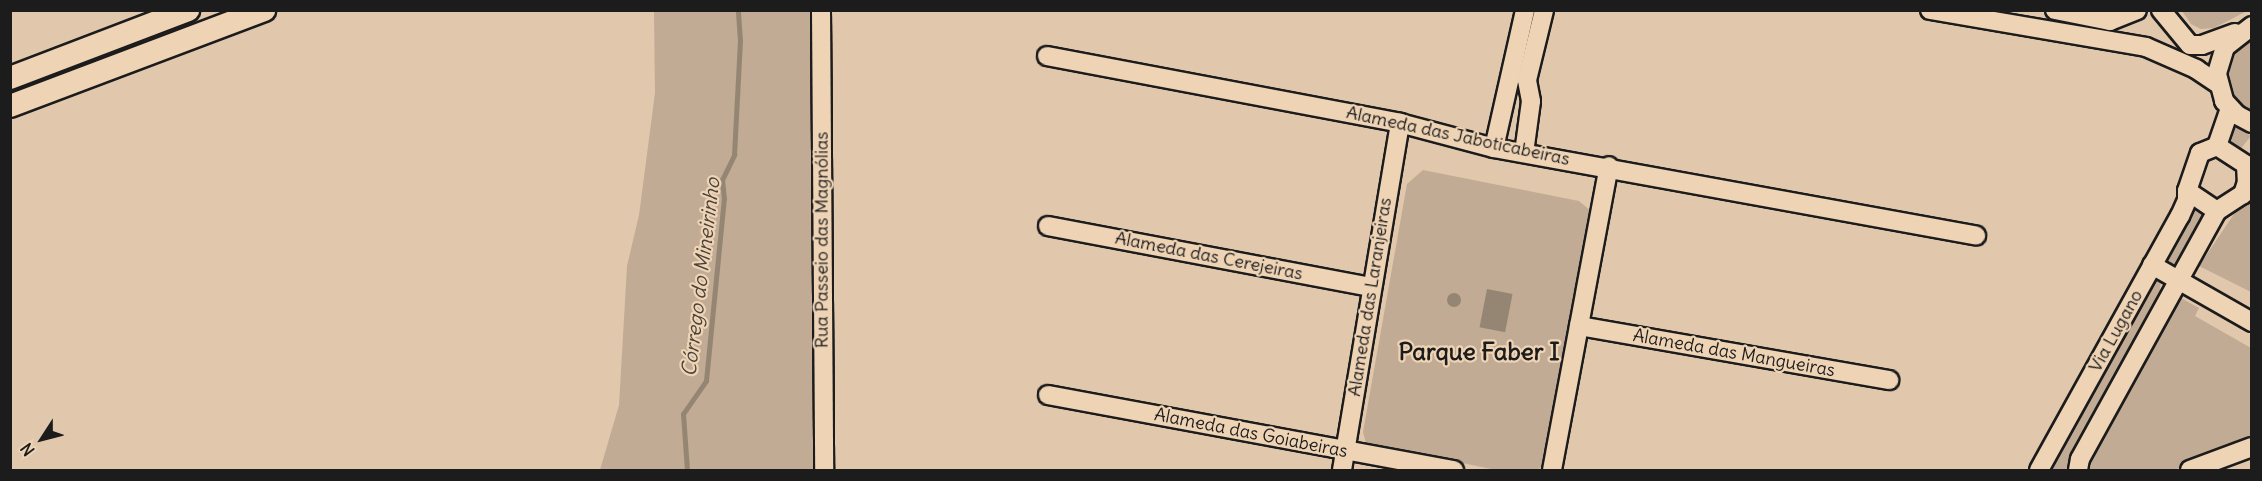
<!DOCTYPE html>
<meta charset="utf-8">
<style>
body{margin:0}
#map{position:relative;width:2262px;height:481px;overflow:hidden;background:#e1c8ac;font-family:Delius,sans-serif}
div>[style]{position:absolute}
.green>*{inset:0;background:#c1ab94}
.water>*{inset:0;background:#958674;transform-origin:0 0}
.round{border-radius:50%}
.stream>*{height:4.5px;margin:-2.25px;padding:0 2.25px;transform-origin:2.25px;border-radius:2.25px;background:#958674}
.roads{filter:drop-shadow(2px 0 #1c1c1c) drop-shadow(-2px 0 #1c1c1c) drop-shadow(0 2px #1c1c1c) drop-shadow(0 -2px #1c1c1c)}
.minor>*{height:18px;margin:-9px;padding:0 9px;transform-origin:9px;border-radius:9px;background:#eed3b5}
.major>*{height:22px;margin:-11px;padding:0 11px;transform-origin:11px;border-radius:11px;background:#eed3b5}
span{translate:-50% -50%;white-space:nowrap;text-align:center;line-height:1.15;-webkit-text-stroke:4.5px #eed3b5;paint-order:stroke}
.street-label{font-size:18px;color:#1c1c1c}
.water-label{font-size:20px;color:#46413b;font-style:italic}
.district-label{font-size:24px;color:#1c1c1c;font-weight:700}
.frame{position:absolute;inset:0;border:12px solid #1c1c1c;pointer-events:none}
.north{position:absolute;left:12px;top:409px;width:60px;height:60px;-webkit-text-stroke:4px #eed3b5;paint-order:stroke;rotate:234deg;font-size:16px;font-weight:700;line-height:24px;text-align:center;color:#1c1c1c}
.north::after{content:'';display:block;margin:auto;width:21px;height:27px;background:#1c1c1c;clip-path:polygon(50% 0,100% 100%,50% 72%,0 100%)}
</style>
<div id="map">
<div class="green">
<div style="clip-path:polygon(654px 11px,821px 11px,824px 470px,600px 470px,619px 405px,627px 266px,639px 215px,655px 93px)"></div>
<div style="clip-path:polygon(2182px 11px,2247px 11px,2214px 28px,2201px 29px,2191px 24px)"></div>
<div style="clip-path:polygon(2251px 32px,2251px 115px,2233px 102px,2222px 73px,2239px 39px)"></div>
<div style="clip-path:polygon(2235px 125px,2251px 136px,2238px 152px,2230px 148px)"></div>
<div style="clip-path:polygon(1423px 170px,1579px 201px,1592px 212px,1546px 462px,1538px 470px,1496px 470px,1366px 443px,1363px 432px,1407px 184px)"></div>
<div style="clip-path:polygon(2251px 202px,2251px 292px,2199px 266px,2234px 214px)"></div>
<div style="clip-path:polygon(2195px 204px,2205px 213px,2170px 272px,2162px 267px)"></div>
<div style="clip-path:polygon(2153px 277px,2161px 277px,2160px 290px,2073px 453px,2072px 470px,2049px 470px)"></div>
<div style="clip-path:polygon(2181px 298px,2199px 308px,2195px 316px,2251px 348px,2251px 440px,2174px 470px,2089px 470px,2090px 462px,2176px 300px)"></div>
</div>
<div class="water">
<div style="left:1487px;top:289px;width:26px;height:39px;rotate:11deg"></div>
<div class="round" style="left:1447px;top:293px;width:14px;height:14px"></div>
</div>
<div class="stream">
<div style="left:687px;top:470px;width:56px;rotate:-94.1deg"></div>
<div style="left:683px;top:414px;width:40px;rotate:-55.1deg"></div>
<div style="left:706px;top:381px;width:183px;rotate:-84.4deg"></div>
<div style="left:724px;top:199px;width:19px;rotate:-96deg"></div>
<div style="left:722px;top:180px;width:28px;rotate:-64deg"></div>
<div style="left:734px;top:155px;width:114px;rotate:-87deg"></div>
<div style="left:740px;top:41px;width:31px;rotate:-94deg"></div>
</div>
<div class="roads">
<div class="minor">
<div style="left:821px;top:10px;width:460px;rotate:89.6deg"></div>
<div style="left:1930px;top:10px;width:219px;rotate:9.7deg"></div>
<div style="left:2146px;top:47px;width:55px;rotate:23.7deg"></div>
<div style="left:2196px;top:69px;width:27px;rotate:34deg"></div>
<div style="left:2055px;top:10px;width:56px;rotate:11.3deg"></div>
<div style="left:2110px;top:21px;width:29px;rotate:-22deg"></div>
<div style="left:2161px;top:10px;width:45px;rotate:50.4deg"></div>
<div style="left:2190px;top:45px;width:12px"></div>
<div style="left:2202px;top:45px;width:35px;rotate:-20deg"></div>
<div style="left:2252px;top:26px;width:34px;rotate:142deg"></div>
<div style="left:2225px;top:47px;width:28px;rotate:107deg"></div>
<div style="left:2217px;top:74px;width:28px;rotate:75deg"></div>
<div style="left:2224px;top:101px;width:19px;rotate:47deg"></div>
<div style="left:2237px;top:115px;width:17px;rotate:28deg"></div>
<div style="left:1047px;top:56px;width:359px;rotate:10.7deg"></div>
<div style="left:1400px;top:123px;width:97px;rotate:14.9deg"></div>
<div style="left:1494px;top:148px;width:490px;rotate:10.3deg"></div>
<div style="left:2217px;top:146px;width:35px;rotate:33deg"></div>
<div style="left:2246px;top:165px;width:17px;rotate:87deg"></div>
<div style="left:2247px;top:182px;width:13px;rotate:108deg"></div>
<div style="left:2243px;top:194px;width:31px;rotate:147deg"></div>
<div style="left:2217px;top:211px;width:36px;rotate:-146deg"></div>
<div style="left:2187px;top:191px;width:40px;rotate:-71.1deg"></div>
<div style="left:2200px;top:153px;width:18px;rotate:-22deg"></div>
<div style="left:2217px;top:146px;width:39px;rotate:-71deg"></div>
<div style="left:1494px;top:148px;width:141px;rotate:-77.3deg"></div>
<div style="left:1524px;top:153px;width:52px;rotate:-82.3deg"></div>
<div style="left:1531px;top:101px;width:21px;rotate:-101deg"></div>
<div style="left:1527px;top:80px;width:72px;rotate:-76.3deg"></div>
<div style="left:1048px;top:226px;width:328px;rotate:10.7deg"></div>
<div style="left:2152px;top:265px;width:115px;rotate:29.7deg"></div>
<div style="left:1579px;top:326px;width:315px;rotate:9.9deg"></div>
<div style="left:1048px;top:395px;width:413px;rotate:10.5deg"></div>
<div style="left:1342px;top:470px;width:352px;rotate:-80.5deg"></div>
<div style="left:1552px;top:470px;width:309px;rotate:-79.4deg"></div>
<div style="left:2039px;top:470px;width:291px;rotate:-61deg"></div>
<div style="left:2180px;top:216px;width:17px;rotate:-66deg"></div>
<div style="left:2187px;top:200px;width:9px;rotate:-90deg"></div>
<div style="left:2078px;top:470px;width:11px;rotate:-80deg"></div>
<div style="left:2080px;top:459px;width:283px;rotate:-61.1deg"></div>
<div style="left:2190px;top:470px;width:66px;rotate:-20.4deg"></div>
</div>
<div class="major">
<div style="left:10px;top:78px;width:191px;rotate:-20.9deg"></div>
<div style="left:10px;top:106px;width:272px;rotate:-20.7deg"></div>
</div>
</div>
<div class="street-label">
<span style="left:1458px;top:136px;rotate:12deg">Alameda das Jaboticabeiras</span>
<span style="left:822px;top:240px;rotate:-90deg">Rua Passeio das Magnólias</span>
<span style="left:1209px;top:256px;rotate:11deg">Alameda das Cerejeiras</span>
<span style="left:1370px;top:297px;rotate:-81deg">Alameda das Laranjeiras</span>
<span style="left:2116px;top:331px;rotate:-61deg">Via Lugano</span>
<span style="left:1734px;top:353px;rotate:10deg">Alameda das Mangueiras</span>
<span style="left:1251px;top:433px;rotate:11deg">Alameda das Goiabeiras</span>
</div>
<div class="water-label">
<span style="left:700px;top:277px;rotate:-83deg">Córrego do Mineirinho</span>
</div>
<div class="district-label">
<span style="left:1479px;top:352px">Parque Faber I</span>
</div>
<div class="frame"></div>
<div class="north">N</div>
</div>
